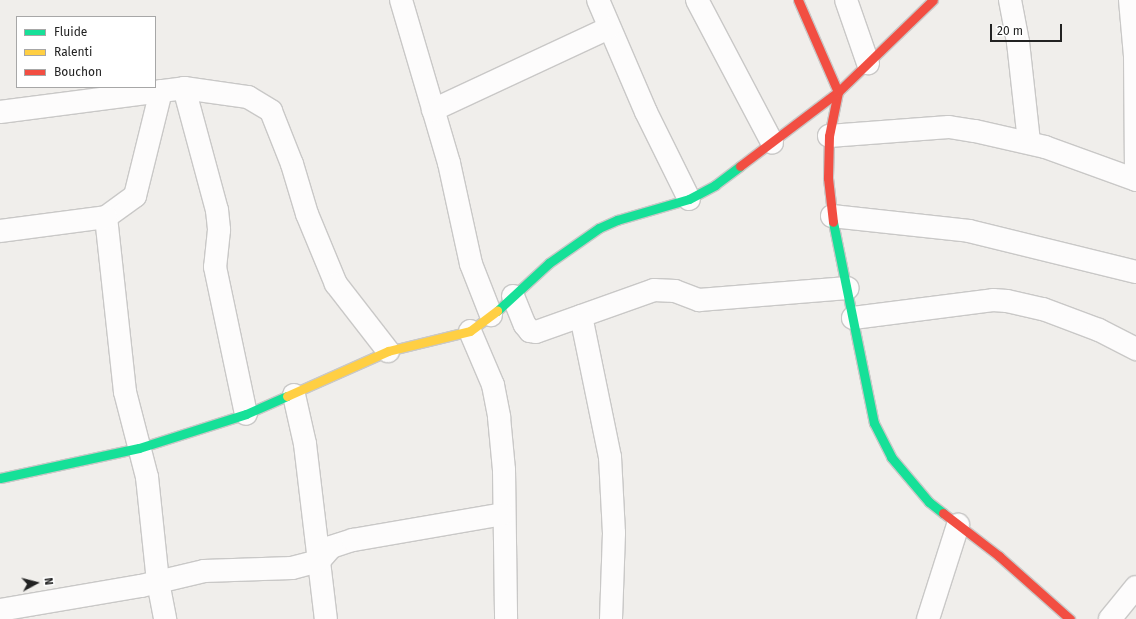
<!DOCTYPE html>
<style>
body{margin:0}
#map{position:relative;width:1136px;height:619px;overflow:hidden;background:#f0eeeb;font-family:"Fira Sans",sans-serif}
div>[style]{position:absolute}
.roads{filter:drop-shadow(1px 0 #c9c8c7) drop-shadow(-1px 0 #c9c8c7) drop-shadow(0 1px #c9c8c7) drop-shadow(0 -1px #c9c8c7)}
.street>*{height:22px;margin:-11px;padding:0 11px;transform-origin:11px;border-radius:11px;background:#fdfcfc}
.fast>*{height:9px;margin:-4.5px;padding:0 4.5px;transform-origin:4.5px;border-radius:4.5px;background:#16e098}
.slow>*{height:9px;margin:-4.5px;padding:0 4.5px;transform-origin:4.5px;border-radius:4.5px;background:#ffcf43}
.jam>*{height:9px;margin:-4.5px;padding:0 4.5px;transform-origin:4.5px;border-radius:4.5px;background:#f24e42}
span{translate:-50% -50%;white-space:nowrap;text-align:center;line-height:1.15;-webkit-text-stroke:3px #fff;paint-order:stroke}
.legend{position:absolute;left:16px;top:16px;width:140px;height:72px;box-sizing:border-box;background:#fff;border:1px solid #a7a7a7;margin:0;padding:5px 7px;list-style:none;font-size:12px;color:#222}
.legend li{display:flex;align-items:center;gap:8px;height:20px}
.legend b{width:20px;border:1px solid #a7a7a7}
.north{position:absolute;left:16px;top:563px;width:40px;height:40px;-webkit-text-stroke:3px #fff;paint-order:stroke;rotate:83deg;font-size:11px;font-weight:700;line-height:16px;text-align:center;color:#222}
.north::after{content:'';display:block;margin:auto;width:14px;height:18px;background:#222;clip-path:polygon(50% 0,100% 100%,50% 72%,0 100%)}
.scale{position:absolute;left:990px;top:24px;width:72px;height:18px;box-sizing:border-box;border:2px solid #222;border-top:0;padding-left:5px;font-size:12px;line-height:14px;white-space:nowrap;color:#222;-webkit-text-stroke:3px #fff;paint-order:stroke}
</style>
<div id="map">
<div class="roads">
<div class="street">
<div style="left:401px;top:0;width:170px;rotate:73.6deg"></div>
<div style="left:449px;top:163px;width:103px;rotate:77.7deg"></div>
<div style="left:471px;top:264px;width:55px;rotate:68.6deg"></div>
<div style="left:598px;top:0;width:122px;rotate:66.8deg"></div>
<div style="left:646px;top:112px;width:97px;rotate:63.7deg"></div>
<div style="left:697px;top:0;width:161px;rotate:62.2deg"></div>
<div style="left:846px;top:0;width:67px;rotate:70.8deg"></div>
<div style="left:1010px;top:0;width:43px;rotate:79.2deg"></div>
<div style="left:1018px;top:42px;width:101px;rotate:83.7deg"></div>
<div style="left:1130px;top:0;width:56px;rotate:84.9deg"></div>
<div style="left:1135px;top:56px;width:124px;rotate:89.5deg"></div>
<div style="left:184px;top:88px;width:126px;rotate:74.9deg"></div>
<div style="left:217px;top:210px;width:20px;rotate:84deg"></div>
<div style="left:219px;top:230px;width:37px;rotate:96deg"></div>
<div style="left:215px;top:267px;width:150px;rotate:78.1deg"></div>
<div style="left:161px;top:91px;width:108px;rotate:103.9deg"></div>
<div style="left:135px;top:196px;width:36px;rotate:144deg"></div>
<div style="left:106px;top:217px;width:176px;rotate:83.8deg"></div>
<div style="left:125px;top:392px;width:88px;rotate:75.5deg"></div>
<div style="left:147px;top:477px;width:106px;rotate:84deg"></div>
<div style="left:158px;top:582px;width:38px;rotate:79deg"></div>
<div style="left:433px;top:110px;width:194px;rotate:-25deg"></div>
<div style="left:0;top:112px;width:186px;rotate:-7.4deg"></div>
<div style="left:184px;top:88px;width:65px;rotate:8deg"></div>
<div style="left:248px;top:97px;width:27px;rotate:31deg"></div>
<div style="left:271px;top:111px;width:57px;rotate:68.4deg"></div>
<div style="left:292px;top:164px;width:52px;rotate:73.3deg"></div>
<div style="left:307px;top:214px;width:76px;rotate:67.5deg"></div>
<div style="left:336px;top:284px;width:85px;rotate:52.2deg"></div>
<div style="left:829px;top:136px;width:120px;rotate:-4.3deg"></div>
<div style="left:949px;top:127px;width:26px;rotate:9deg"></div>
<div style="left:975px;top:131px;width:72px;rotate:12.9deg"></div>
<div style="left:1045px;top:147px;width:97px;rotate:19.9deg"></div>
<div style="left:832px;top:216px;width:138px;rotate:6.2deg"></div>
<div style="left:969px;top:231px;width:172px;rotate:13.8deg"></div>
<div style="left:0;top:231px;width:107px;rotate:-7.5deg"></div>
<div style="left:513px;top:296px;width:31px;rotate:68deg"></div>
<div style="left:525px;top:325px;width:8px;rotate:50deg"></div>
<div style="left:530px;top:331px;width:6px;rotate:9deg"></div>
<div style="left:536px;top:332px;width:125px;rotate:-19.6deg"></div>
<div style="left:654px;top:290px;width:21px;rotate:3deg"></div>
<div style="left:675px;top:291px;width:26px;rotate:21deg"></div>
<div style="left:699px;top:300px;width:149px;rotate:-4.6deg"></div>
<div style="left:581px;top:316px;width:144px;rotate:78.4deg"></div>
<div style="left:610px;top:457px;width:76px;rotate:87deg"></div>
<div style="left:614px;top:533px;width:86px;rotate:92deg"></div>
<div style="left:853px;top:318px;width:141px;rotate:-7.3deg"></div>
<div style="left:993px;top:300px;width:14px;rotate:4deg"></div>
<div style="left:1007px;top:301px;width:37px;rotate:13deg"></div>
<div style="left:1043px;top:309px;width:60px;rotate:20.6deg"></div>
<div style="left:1099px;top:330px;width:42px;rotate:27.2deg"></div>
<div style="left:470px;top:331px;width:59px;rotate:66.9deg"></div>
<div style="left:493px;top:385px;width:33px;rotate:79deg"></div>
<div style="left:499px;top:417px;width:53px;rotate:84.6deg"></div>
<div style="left:504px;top:470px;width:149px;rotate:89.2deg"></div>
<div style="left:294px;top:395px;width:50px;rotate:77.3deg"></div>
<div style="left:305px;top:444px;width:176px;rotate:83.2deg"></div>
<div style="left:0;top:610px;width:143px;rotate:-9.7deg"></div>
<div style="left:141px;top:586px;width:65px;rotate:-13.4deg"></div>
<div style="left:204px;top:571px;width:88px;rotate:-2deg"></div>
<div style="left:292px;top:568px;width:28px;rotate:-15deg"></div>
<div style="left:319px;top:561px;width:18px;rotate:-49deg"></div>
<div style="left:331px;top:547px;width:23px;rotate:-18deg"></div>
<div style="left:353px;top:540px;width:152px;rotate:-9.8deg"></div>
<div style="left:928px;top:619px;width:99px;rotate:-72.3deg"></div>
<div style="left:1110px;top:619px;width:41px;rotate:-50.9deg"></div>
</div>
<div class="fast">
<div style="left:833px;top:222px;width:205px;rotate:78.5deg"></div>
<div style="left:874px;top:423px;width:38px;rotate:63deg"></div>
<div style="left:891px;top:457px;width:59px;rotate:49.8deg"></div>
<div style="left:929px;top:502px;width:18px;rotate:38deg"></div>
<div style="left:497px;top:311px;width:71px;rotate:-42.7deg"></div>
<div style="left:549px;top:263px;width:61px;rotate:-35deg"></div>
<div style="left:599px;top:228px;width:20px;rotate:-24deg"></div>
<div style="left:617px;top:220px;width:75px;rotate:-16.3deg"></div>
<div style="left:689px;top:199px;width:30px;rotate:-28deg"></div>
<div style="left:715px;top:185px;width:31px;rotate:-37deg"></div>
<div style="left:0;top:478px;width:142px;rotate:-12.2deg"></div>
<div style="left:139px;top:448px;width:112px;rotate:-17.6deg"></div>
<div style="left:246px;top:414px;width:45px;rotate:-23.7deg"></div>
</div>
<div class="slow">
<div style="left:287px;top:396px;width:111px;rotate:-24deg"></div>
<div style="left:388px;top:351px;width:84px;rotate:-13.7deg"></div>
<div style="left:470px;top:331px;width:34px;rotate:-37deg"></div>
</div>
<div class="jam">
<div style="left:798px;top:0;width:100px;rotate:66.5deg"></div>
<div style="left:838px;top:92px;width:45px;rotate:101.6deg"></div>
<div style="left:829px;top:136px;width:42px;rotate:91.4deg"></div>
<div style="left:828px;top:178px;width:44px;rotate:83.5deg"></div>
<div style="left:740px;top:166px;width:123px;rotate:-37.1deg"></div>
<div style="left:838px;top:92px;width:132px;rotate:-44.1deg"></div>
<div style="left:943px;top:513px;width:71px;rotate:37.5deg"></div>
<div style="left:999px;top:556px;width:95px;rotate:41.6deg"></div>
</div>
</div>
<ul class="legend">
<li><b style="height:5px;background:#16e098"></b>Fluide</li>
<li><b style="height:5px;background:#ffcf43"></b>Ralenti</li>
<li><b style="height:5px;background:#f24e42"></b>Bouchon</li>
</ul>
<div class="north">N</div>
<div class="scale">20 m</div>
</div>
